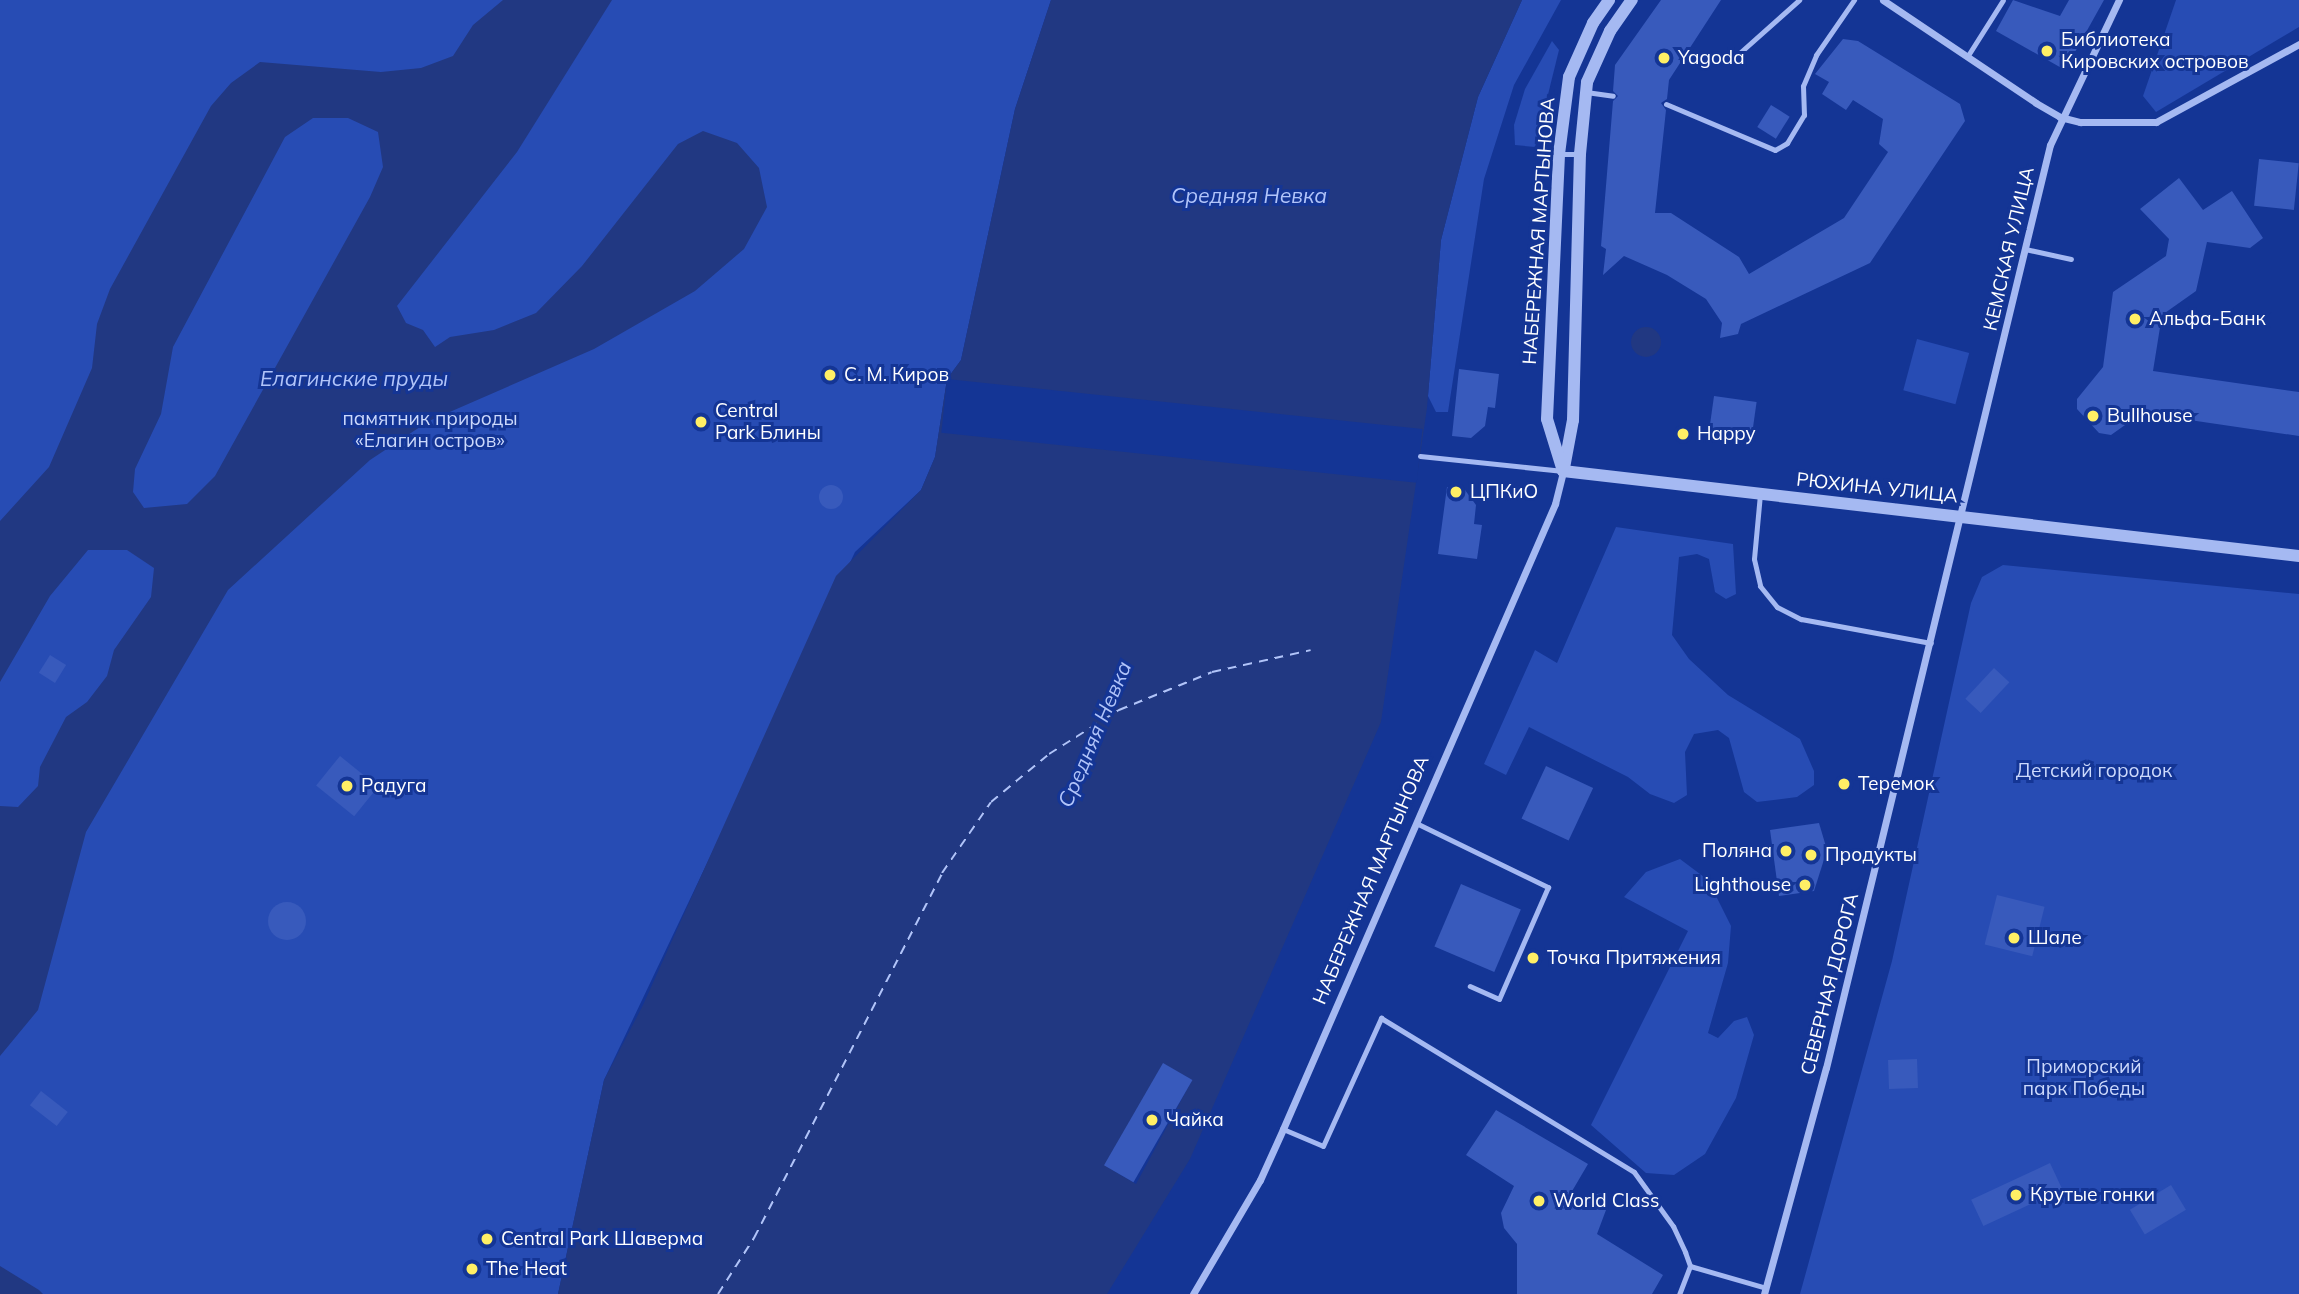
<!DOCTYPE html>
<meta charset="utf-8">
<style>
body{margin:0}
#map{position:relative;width:2299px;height:1294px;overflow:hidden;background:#143595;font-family:Mulish,sans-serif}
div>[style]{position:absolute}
.green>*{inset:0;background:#274cb4;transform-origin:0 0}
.water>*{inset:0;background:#213882}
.round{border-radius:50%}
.pier>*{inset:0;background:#143595;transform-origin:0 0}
.ferry>*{height:2px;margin-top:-1px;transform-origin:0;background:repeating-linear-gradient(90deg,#b1c4f9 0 9px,transparent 0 16px)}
.building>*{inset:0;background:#385abc;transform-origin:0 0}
.service>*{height:5px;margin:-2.5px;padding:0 2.5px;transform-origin:2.5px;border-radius:2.5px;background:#a5b9f2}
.minor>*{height:7px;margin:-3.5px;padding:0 3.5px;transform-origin:3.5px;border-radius:3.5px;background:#a5b9f2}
.tertiary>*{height:12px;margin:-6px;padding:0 6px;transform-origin:6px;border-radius:6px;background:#a5b9f2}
.dots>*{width:19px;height:19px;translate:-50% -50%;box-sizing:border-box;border:4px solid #143595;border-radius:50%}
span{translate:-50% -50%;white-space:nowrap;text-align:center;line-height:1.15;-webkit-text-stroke:6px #143595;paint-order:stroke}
.poi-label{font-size:19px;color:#fff}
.left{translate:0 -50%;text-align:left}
.right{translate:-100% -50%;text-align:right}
.street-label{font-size:19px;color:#fff}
.park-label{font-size:19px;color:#ccd9fc}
.water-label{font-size:21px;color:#b1c4f9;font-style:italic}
</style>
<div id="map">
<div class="green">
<div style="clip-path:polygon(0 0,1051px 0,1015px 109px,961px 360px,947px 379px,935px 457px,921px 490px,855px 552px,604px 1080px,558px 1294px,0 1294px)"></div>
<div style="clip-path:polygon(1522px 0,1561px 0,1514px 85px,1484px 179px,1448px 412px,1436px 412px,1428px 396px,1441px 240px,1478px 97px)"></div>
<div style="clip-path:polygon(2176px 0,2299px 0,2299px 27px,2156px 112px,2143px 96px)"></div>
<div style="clip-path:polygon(1552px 41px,1559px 50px,1535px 147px,1515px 145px,1514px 125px,1525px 89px)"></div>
<div style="left:1917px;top:339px;width:54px;height:53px;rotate:15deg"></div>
<div style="clip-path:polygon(1616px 527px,1733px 544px,1736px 594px,1726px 599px,1715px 592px,1709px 559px,1697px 554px,1679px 557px,1672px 635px,1689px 659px,1728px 695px,1800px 739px,1814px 771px,1814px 785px,1797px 797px,1757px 802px,1744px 792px,1729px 738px,1718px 730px,1694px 734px,1685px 752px,1687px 795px,1674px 803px,1650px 794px,1628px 777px,1529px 727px,1506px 775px,1484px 764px,1535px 650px,1557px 663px)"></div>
<div style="clip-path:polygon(2003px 565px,2299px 594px,2299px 1294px,1800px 1294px,1892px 961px,1971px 603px,1982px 577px)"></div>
<div style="clip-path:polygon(1680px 859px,1708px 880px,1731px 926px,1728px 963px,1708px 1033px,1718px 1038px,1734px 1021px,1747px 1017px,1754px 1035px,1736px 1098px,1705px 1154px,1674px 1175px,1646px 1173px,1591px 1125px,1688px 931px,1624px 897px,1646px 872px)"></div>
</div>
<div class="water">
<div style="clip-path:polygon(evenodd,503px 0,612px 0,517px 152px,397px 306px,406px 323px,423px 330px,435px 347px,450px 337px,494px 330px,536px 313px,582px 266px,678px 144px,703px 131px,737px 143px,759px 168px,767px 207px,744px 249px,695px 291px,594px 349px,429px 421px,370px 460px,228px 590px,86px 832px,38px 1010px,0 1056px,0 806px,18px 807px,38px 786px,40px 767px,66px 717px,87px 702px,107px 676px,114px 650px,151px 597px,154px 568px,127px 550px,88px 550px,50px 596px,0 682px,0 521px,49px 467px,92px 368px,97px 324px,110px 289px,211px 106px,231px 83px,260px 62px,381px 72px,421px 68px,453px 56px,473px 25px,503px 0,313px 118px,348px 118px,378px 132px,383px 167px,370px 197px,215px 476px,187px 504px,144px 508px,133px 492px,135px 469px,161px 414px,173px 347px,285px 137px,313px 118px)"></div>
<div style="clip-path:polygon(evenodd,1051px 0,1522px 0,1478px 97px,1441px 240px,1427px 408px,1381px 722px,1190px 1159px,1107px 1294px,558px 1294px,604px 1080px,643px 1005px,836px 576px,921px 490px,935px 457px,947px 379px,961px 360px,1015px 109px,1051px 0,1163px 1064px,1192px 1080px,1136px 1184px,1106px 1166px,1163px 1064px)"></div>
<div class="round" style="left:1631px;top:327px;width:30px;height:30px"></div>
<div style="clip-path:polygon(0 1266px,39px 1290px,43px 1294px,0 1294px)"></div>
</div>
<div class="pier">
<div style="left:947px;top:379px;width:478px;height:54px;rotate:6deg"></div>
</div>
<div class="ferry">
<div style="left:718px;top:1294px;width:67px;rotate:-57.3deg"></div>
<div style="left:754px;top:1238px;width:411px;rotate:-62.7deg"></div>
<div style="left:942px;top:873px;width:86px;rotate:-55.4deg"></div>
<div style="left:991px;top:802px;width:75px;rotate:-39.6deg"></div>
<div style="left:1049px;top:754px;width:83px;rotate:-32.2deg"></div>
<div style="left:1119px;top:710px;width:100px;rotate:-22.2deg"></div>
<div style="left:1212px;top:672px;width:101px;rotate:-12.5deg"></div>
</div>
<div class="building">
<div style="clip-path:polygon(1661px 0,1721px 0,1669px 80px,1667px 99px,1661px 103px,1666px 110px,1655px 213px,1671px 213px,1739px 257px,1749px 274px,1844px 218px,1888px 152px,1879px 144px,1883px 119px,1853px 100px,1846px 110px,1822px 94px,1829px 82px,1815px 74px,1843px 39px,1858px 41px,1960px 104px,1965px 121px,1870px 263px,1741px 324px,1738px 334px,1720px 338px,1722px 323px,1706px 299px,1667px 275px,1624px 256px,1603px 275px,1606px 249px,1601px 246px,1613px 101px,1618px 96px,1613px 91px,1615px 65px)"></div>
<div style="clip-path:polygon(2013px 0,2060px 16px,2069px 0,2104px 0,2065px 70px,1996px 31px)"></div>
<div style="left:1771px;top:105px;width:22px;height:26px;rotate:32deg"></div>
<div style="left:2259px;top:159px;width:40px;height:47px;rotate:6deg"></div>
<div style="clip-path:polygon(2179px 178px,2203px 210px,2232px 191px,2263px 238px,2250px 248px,2207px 242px,2196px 291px,2162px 315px,2153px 371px,2299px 392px,2299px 436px,2142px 413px,2111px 435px,2099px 433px,2077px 409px,2077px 399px,2103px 367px,2113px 292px,2166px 256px,2169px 239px,2140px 209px)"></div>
<div style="clip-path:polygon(1459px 369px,1499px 374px,1495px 408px,1488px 407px,1485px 426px,1471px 438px,1452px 436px)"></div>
<div style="left:1714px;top:396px;width:43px;height:35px;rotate:8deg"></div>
<div class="round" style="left:819px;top:485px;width:24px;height:24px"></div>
<div style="clip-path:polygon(1447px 487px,1465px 490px,1476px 505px,1474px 524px,1482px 525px,1477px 559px,1438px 554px)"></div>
<div style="left:50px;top:655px;width:19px;height:21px;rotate:32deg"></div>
<div style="left:1994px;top:668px;width:21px;height:42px;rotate:43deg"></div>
<div style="left:340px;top:756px;width:49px;height:38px;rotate:39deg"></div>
<div style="left:1546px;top:766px;width:52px;height:58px;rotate:25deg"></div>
<div style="clip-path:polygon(1819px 823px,1827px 850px,1814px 891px,1779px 896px,1770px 830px)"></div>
<div style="left:1461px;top:884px;width:65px;height:68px;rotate:23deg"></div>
<div style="left:1997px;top:895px;width:49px;height:51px;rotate:14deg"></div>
<div class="round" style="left:268px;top:902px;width:38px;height:38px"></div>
<div style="left:1917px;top:1059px;width:29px;height:29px;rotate:88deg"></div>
<div style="left:1163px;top:1063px;width:34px;height:118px;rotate:30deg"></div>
<div style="left:41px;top:1091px;width:34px;height:18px;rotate:38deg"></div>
<div style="clip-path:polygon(1496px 1110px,1588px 1164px,1568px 1198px,1605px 1193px,1606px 1210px,1597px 1234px,1663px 1275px,1652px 1294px,1517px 1294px,1517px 1244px,1504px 1228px,1501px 1213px,1514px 1186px,1466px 1155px)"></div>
<div style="left:2050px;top:1163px;width:29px;height:87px;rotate:65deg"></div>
<div style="left:2171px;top:1185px;width:29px;height:48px;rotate:59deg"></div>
</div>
<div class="service">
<div style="left:1735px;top:57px;width:86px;rotate:-41.7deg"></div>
<div style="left:1967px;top:57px;width:67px;rotate:-57.7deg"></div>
<div style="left:1586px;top:92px;width:27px;rotate:8deg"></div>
<div style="left:1666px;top:104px;width:118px;rotate:22.9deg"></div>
<div style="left:1775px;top:150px;width:14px;rotate:-30deg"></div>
<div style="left:1787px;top:143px;width:33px;rotate:-59deg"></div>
<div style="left:1804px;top:115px;width:29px;rotate:-92deg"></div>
<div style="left:1803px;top:86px;width:34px;rotate:-67deg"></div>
<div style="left:1816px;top:55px;width:67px;rotate:-55.4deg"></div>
<div style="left:1559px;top:154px;width:21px"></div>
<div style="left:2025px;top:249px;width:47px;rotate:12.3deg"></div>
<div style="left:1420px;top:456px;width:144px;rotate:6deg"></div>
<div style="left:1760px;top:494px;width:65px;rotate:95.3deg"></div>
<div style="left:1754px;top:559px;width:28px;rotate:77deg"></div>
<div style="left:1760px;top:586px;width:27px;rotate:51deg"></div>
<div style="left:1777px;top:607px;width:27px;rotate:27deg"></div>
<div style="left:1801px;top:619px;width:132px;rotate:10.5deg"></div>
<div style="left:1416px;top:823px;width:147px;rotate:25.9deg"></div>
<div style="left:1548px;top:887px;width:122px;rotate:113.6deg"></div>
<div style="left:1499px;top:999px;width:32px;rotate:-156deg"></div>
<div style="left:1283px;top:1129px;width:43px;rotate:23deg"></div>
<div style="left:1323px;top:1146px;width:141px;rotate:-65.6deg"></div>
<div style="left:1381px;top:1018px;width:296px;rotate:31.3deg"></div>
<div style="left:1634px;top:1172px;width:67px;rotate:54.2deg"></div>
<div style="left:1673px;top:1226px;width:29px;rotate:65deg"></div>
<div style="left:1685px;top:1252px;width:15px;rotate:70deg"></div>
<div style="left:1690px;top:1266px;width:30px;rotate:111deg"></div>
<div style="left:1690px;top:1266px;width:79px;rotate:16.1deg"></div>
</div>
<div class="minor">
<div style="left:1883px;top:0;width:184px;rotate:33.9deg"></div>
<div style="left:2036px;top:103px;width:28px;rotate:30deg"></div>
<div style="left:2060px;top:117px;width:21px;rotate:14deg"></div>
<div style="left:2080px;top:122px;width:76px"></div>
<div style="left:2156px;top:122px;width:163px;rotate:-28.6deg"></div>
<div style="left:1193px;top:1294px;width:132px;rotate:-59.6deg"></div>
<div style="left:1260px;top:1180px;width:56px;rotate:-65.7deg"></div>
<div style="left:1283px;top:1129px;width:682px;rotate:-66.48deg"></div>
<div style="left:1555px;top:504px;width:34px;rotate:-76deg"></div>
<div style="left:1764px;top:1294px;width:234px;rotate:-74.7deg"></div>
<div style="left:1826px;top:1068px;width:950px;rotate:-76.36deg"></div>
<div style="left:2050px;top:145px;width:161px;rotate:-64.6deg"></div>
</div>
<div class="tertiary">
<div style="left:1564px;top:468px;width:49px;rotate:-79.4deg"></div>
<div style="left:1573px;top:420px;width:266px;rotate:-88.5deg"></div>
<div style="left:1580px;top:154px;width:72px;rotate:-84.4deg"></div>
<div style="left:1587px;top:82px;width:56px;rotate:-65.7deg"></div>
<div style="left:1610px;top:31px;width:38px;rotate:-55deg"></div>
<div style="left:1563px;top:471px;width:741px;rotate:6.59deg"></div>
<div style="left:1563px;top:471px;width:54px;rotate:-107.1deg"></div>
<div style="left:1547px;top:419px;width:265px;rotate:-87.4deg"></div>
<div style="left:1559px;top:154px;width:78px;rotate:-82.6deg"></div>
<div style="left:1569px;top:77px;width:59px;rotate:-66deg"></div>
<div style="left:1593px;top:23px;width:28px;rotate:-55deg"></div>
</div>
<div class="dots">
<div style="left:2047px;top:51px;background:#ffef65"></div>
<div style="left:1664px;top:58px;background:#ffef65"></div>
<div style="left:2135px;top:319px;background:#ffef65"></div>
<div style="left:830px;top:375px;background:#ffef65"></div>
<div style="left:2093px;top:416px;background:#ffef65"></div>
<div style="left:701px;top:422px;background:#ffef65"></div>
<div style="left:1683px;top:434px;background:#ffef65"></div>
<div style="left:1456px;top:492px;background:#ffef65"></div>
<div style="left:1844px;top:784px;background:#ffef65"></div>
<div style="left:347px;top:786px;background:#ffef65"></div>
<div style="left:1786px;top:851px;background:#ffef65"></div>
<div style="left:1811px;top:855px;background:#ffef65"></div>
<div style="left:1805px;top:885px;background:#ffef65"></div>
<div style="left:2014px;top:938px;background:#ffef65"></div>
<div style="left:1533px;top:958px;background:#ffef65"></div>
<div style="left:1152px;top:1120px;background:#ffef65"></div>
<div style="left:2016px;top:1195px;background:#ffef65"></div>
<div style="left:1539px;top:1201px;background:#ffef65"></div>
<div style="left:487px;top:1239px;background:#ffef65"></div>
<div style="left:472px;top:1269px;background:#ffef65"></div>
</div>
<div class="poi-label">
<span class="left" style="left:2061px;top:51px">Библиотека<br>Кировских островов</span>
<span class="left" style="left:1678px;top:58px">Yagoda</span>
<span class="left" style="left:2149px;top:319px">Альфа-Банк</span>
<span class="left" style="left:844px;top:375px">С. М. Киров</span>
<span class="left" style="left:715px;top:422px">Central<br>Park Блины</span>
<span class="left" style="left:2107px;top:416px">Bullhouse</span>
<span class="left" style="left:1697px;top:434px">Happy</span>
<span class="left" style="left:1470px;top:492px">ЦПКиО</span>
<span class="left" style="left:1858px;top:784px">Теремок</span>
<span class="left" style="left:361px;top:786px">Радуга</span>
<span class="right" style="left:1772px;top:851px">Поляна</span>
<span class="left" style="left:1825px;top:855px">Продукты</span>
<span class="right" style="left:1791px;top:885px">Lighthouse</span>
<span class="left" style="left:2028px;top:938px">Шале</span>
<span class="left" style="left:1547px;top:958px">Точка Притяжения</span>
<span class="left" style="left:1166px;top:1120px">Чайка</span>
<span class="left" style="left:2030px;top:1195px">Крутые гонки</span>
<span class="left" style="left:1553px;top:1201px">World Class</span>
<span class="left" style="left:501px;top:1239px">Central Park Шаверма</span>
<span class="left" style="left:486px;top:1269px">The Heat</span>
</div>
<div class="street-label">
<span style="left:1539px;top:231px;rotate:-86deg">НАБЕРЕЖНАЯ МАРТЫНОВА</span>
<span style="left:2009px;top:249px;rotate:-77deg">КЕМСКАЯ УЛИЦА</span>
<span style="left:1877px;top:488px;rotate:6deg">РЮХИНА УЛИЦА</span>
<span style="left:1371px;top:880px;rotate:-67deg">НАБЕРЕЖНАЯ МАРТЫНОВА</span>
<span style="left:1830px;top:984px;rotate:-76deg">СЕВЕРНАЯ ДОРОГА</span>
</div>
<div class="park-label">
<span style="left:430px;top:430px">памятник природы<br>«Елагин остров»</span>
<span style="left:2094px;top:771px">Детский городок</span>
<span style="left:2084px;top:1078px">Приморский<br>парк Победы</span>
</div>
<div class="water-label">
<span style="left:1249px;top:195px">Средняя Невка</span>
<span style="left:354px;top:378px">Елагинские пруды</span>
<span style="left:1094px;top:734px;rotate:-67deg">Средняя Невка</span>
</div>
</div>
